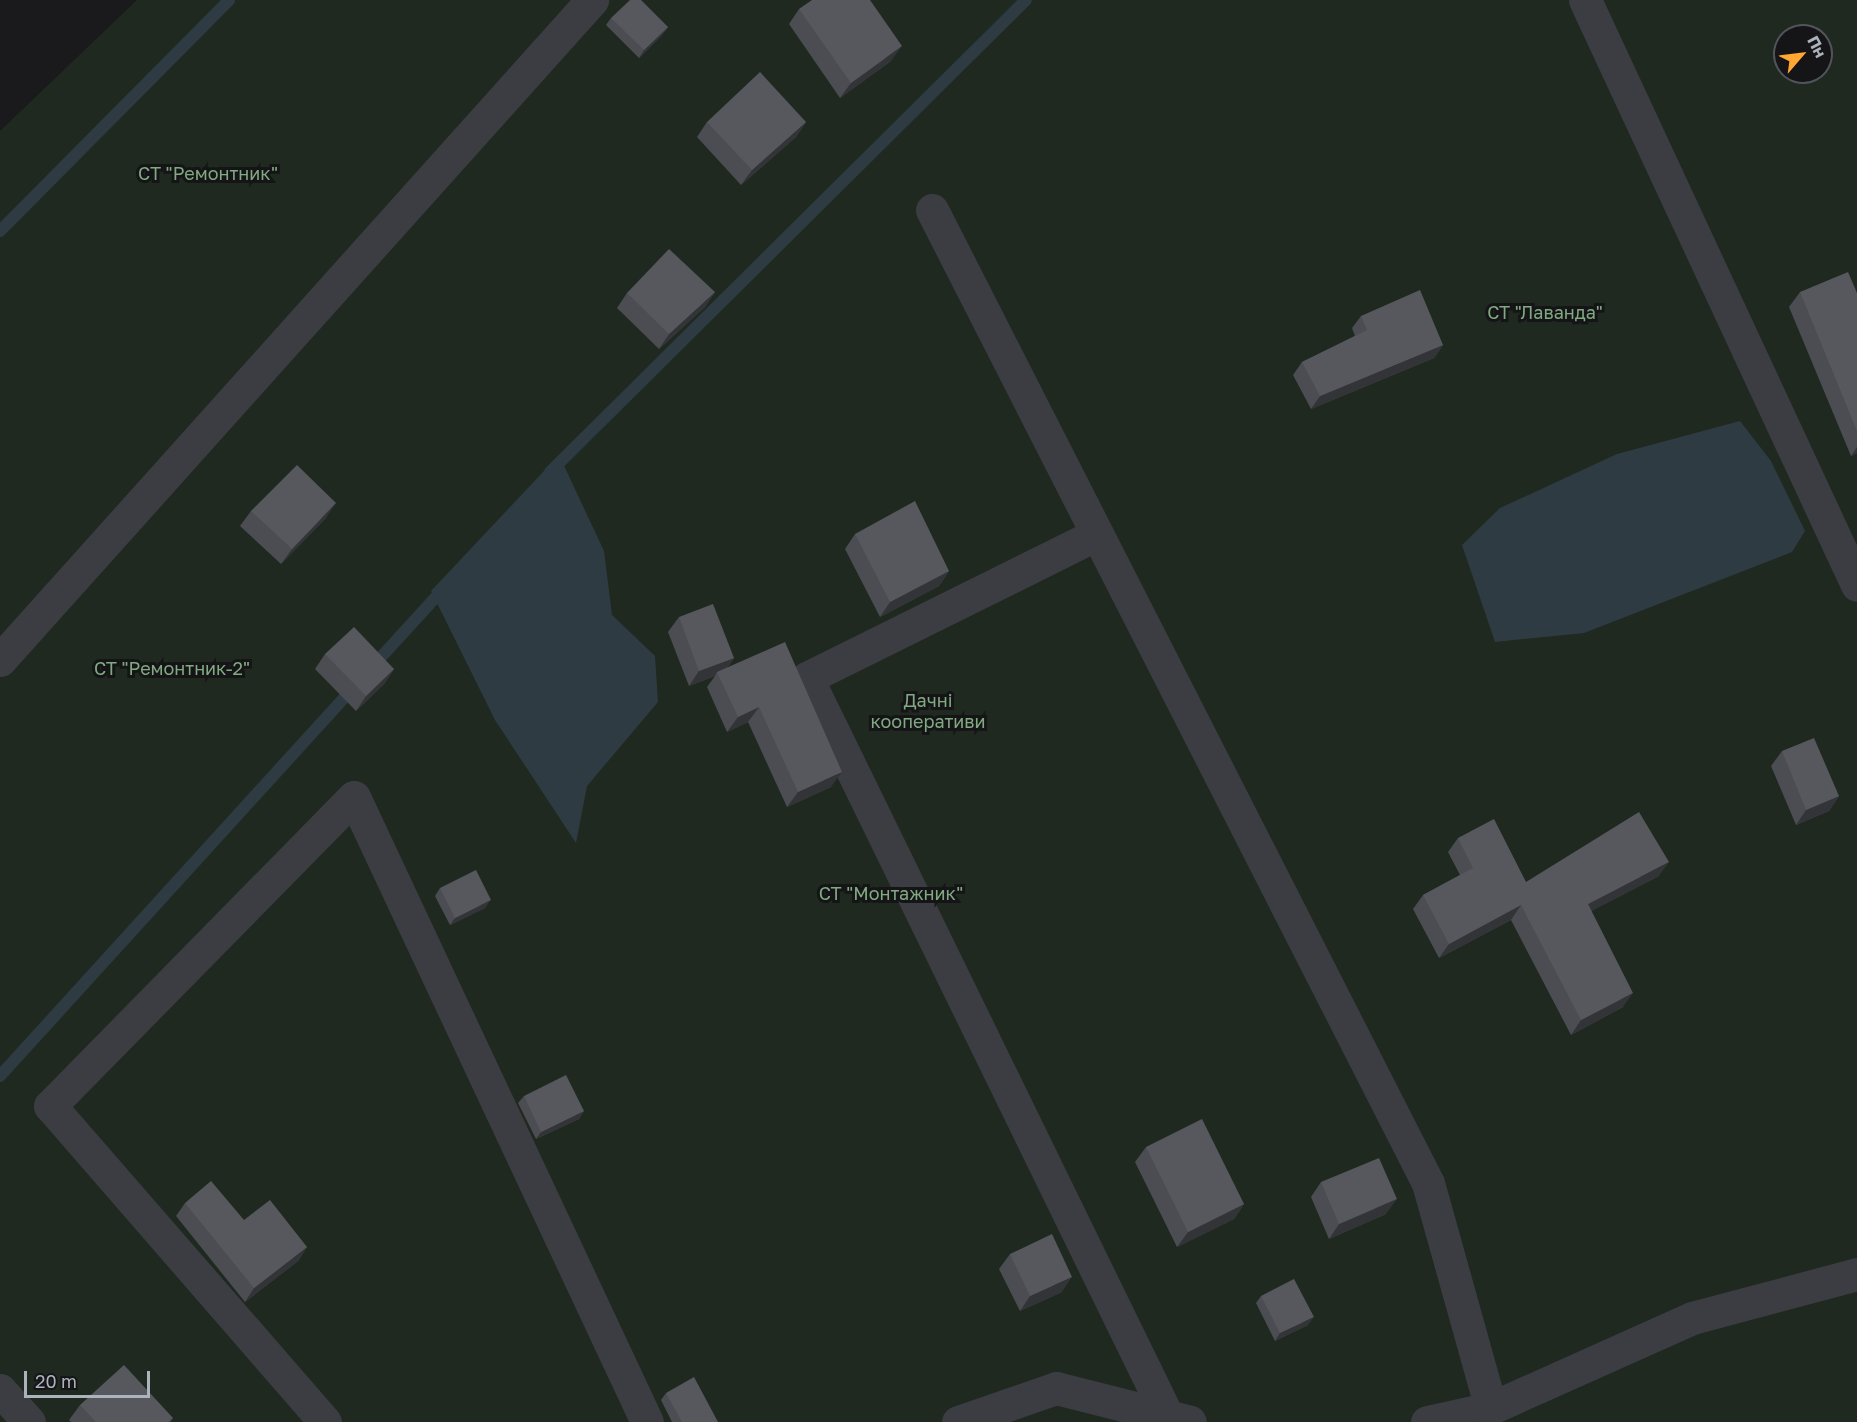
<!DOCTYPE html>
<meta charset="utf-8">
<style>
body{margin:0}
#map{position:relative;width:1857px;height:1422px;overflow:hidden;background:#1a1a1d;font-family:"Golos Text",sans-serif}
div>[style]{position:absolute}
.green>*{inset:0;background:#1f2920}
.water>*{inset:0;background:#2e3b43}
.stream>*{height:12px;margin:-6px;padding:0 6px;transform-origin:6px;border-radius:6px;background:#2e3b43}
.minor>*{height:33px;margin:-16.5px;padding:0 16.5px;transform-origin:16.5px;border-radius:16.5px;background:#3b3d42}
.wall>*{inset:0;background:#4b4d52}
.shaded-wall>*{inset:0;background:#333438}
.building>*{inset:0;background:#56585e}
span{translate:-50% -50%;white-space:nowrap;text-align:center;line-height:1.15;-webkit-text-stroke:6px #151518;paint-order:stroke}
.park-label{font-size:18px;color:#82aa81}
.north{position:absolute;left:1773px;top:24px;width:60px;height:60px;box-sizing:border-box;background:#151518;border:2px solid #51545a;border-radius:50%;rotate:62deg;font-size:16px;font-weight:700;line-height:24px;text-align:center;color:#acb3bd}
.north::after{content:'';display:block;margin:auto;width:21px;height:27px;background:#ffa730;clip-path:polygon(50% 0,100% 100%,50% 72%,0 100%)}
.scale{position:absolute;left:24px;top:1371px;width:126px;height:27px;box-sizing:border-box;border:3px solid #acb3bd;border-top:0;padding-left:8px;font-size:18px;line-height:21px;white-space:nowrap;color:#acb3bd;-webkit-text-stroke:4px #151518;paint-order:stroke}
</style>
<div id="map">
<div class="green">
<i style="clip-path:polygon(evenodd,137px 0,1857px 0,1857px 1422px,0 1422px,0 131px,137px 0,1785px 36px,1821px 36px,1821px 72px,1785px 72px,1785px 36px)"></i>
</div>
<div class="water">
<i style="clip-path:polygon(1740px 421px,1771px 461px,1805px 531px,1792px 552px,1584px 633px,1495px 642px,1462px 545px,1500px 508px,1617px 454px)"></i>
<i style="clip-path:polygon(559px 455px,604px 551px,612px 615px,655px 656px,658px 702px,587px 786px,576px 843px,495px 720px,431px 591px)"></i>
</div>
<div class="stream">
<i style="left:0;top:231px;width:325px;rotate:-45.2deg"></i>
<i style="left:550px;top:472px;width:670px;rotate:-44.76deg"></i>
<i style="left:372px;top:667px;width:108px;rotate:-47.6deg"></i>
<i style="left:0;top:1076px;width:526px;rotate:-47.7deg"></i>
</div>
<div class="minor">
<i style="left:1585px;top:0;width:645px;rotate:65.06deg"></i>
<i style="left:932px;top:210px;width:1092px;rotate:62.99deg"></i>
<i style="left:1428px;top:1183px;width:234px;rotate:74.4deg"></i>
<i style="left:1097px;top:534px;width:324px;rotate:153.6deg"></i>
<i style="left:807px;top:678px;width:820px;rotate:63.97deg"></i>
<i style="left:0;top:660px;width:887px;rotate:-48.11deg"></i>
<i style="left:0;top:1390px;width:43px;rotate:47.8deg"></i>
<i style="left:325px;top:1422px;width:419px;rotate:-131deg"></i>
<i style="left:50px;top:1106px;width:433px;rotate:-45.5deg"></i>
<i style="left:354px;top:797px;width:690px;rotate:64.88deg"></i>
<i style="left:958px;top:1422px;width:104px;rotate:-19.1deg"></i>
<i style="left:1056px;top:1388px;width:138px;rotate:14.2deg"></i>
<i style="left:1427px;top:1422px;width:66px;rotate:-12.3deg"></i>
<i style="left:1491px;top:1408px;width:220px;rotate:-24.1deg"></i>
<i style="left:1692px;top:1318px;width:171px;rotate:-14.9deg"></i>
</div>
<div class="wall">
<i style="clip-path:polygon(799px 9px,891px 61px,840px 98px,789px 24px)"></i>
<i style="clip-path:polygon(611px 18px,668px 27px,662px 35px,639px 58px,606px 25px)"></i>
<i style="clip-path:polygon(707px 122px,806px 122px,796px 137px,741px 185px,697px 137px)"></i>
<i style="clip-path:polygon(715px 292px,705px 307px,659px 349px,617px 308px,627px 293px)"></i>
<i style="clip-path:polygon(1800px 292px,1857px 293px,1857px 453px,1851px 456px,1789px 307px)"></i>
<i style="clip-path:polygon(1361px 316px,1443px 345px,1434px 358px,1311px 409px,1293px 375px,1302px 362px,1355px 336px,1352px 328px)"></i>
<i style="clip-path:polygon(251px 511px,326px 518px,281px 564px,240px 526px)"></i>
<i style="clip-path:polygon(855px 534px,949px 571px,939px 586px,880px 617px,845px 549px)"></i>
<i style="clip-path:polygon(679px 617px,734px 658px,727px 668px,831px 787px,787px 807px,748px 722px,727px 732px,707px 687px,715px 676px,689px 686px,668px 632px)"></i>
<i style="clip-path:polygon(325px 654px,394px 669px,384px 684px,356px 711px,315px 669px)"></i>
<i style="clip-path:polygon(1782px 751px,1839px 796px,1829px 811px,1796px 825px,1771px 766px)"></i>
<i style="clip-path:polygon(1458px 838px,1526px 882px,1659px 876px,1591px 911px,1623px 1007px,1571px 1035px,1511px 920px,1439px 958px,1413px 909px,1423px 895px,1460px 875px,1448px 852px)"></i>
<i style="clip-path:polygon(440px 888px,485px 908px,450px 925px,435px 896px)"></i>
<i style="clip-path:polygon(524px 1096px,584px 1111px,579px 1119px,536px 1139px,518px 1103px)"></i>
<i style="clip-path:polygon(1146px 1147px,1244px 1204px,1234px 1219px,1177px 1247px,1135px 1162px)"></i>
<i style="clip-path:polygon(1321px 1182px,1386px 1214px,1329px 1239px,1311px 1197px)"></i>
<i style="clip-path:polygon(185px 1203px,244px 1220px,307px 1247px,298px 1261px,245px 1302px,176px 1216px)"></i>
<i style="clip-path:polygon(1010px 1254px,1062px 1292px,1020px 1311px,999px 1269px)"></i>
<i style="clip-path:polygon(1261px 1296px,1308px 1325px,1275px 1341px,1256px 1303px)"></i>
<i style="clip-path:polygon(666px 1393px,718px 1422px,672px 1422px,661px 1400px)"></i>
<i style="clip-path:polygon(80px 1405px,173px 1418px,170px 1422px,71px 1422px,69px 1420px)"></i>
</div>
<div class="shaded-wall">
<i style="clip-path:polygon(668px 27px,662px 35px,639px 58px,644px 50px)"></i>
<i style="clip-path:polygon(902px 46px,891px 61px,840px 98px,851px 83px)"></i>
<i style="clip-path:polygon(806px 122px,796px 137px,741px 185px,752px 170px)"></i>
<i style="clip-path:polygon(715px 292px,705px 307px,659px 349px,669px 334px)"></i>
<i style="clip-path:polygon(1443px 345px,1434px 358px,1311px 409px,1320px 396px)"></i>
<i style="clip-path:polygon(1857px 447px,1857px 453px,1851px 456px)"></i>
<i style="clip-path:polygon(336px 503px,326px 518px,281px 564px,292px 549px)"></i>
<i style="clip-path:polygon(949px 571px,939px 586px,880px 617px,890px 602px)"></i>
<i style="clip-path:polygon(734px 658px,723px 673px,717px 672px,715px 676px,689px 686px,699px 671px)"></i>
<i style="clip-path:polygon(394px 669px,384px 684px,356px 711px,366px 696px)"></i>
<i style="clip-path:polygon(759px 707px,748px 722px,727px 732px,738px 717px)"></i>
<i style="clip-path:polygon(842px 772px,831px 787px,787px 807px,798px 792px)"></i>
<i style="clip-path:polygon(1839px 796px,1829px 811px,1796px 825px,1806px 810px)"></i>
<i style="clip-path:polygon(1669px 862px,1659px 876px,1578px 918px,1588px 904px)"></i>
<i style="clip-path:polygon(491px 900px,485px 908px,450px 925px,455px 918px)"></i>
<i style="clip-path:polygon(1521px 905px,1511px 920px,1439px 958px,1449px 944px)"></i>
<i style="clip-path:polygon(1633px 993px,1623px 1007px,1571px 1035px,1581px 1020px)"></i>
<i style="clip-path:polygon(584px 1111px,579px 1119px,536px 1139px,541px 1132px)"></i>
<i style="clip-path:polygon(1397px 1199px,1386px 1214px,1329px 1239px,1339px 1224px)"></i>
<i style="clip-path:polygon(1244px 1204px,1234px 1219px,1177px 1247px,1188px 1232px)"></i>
<i style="clip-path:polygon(307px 1247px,298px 1261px,245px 1302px,254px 1288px)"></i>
<i style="clip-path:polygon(1072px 1277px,1062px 1292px,1020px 1311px,1030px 1296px)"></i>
<i style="clip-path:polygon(1314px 1317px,1308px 1325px,1275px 1341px,1280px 1333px)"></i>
</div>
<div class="building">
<i style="clip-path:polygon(630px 0,641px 0,668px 27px,644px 50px,611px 18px)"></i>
<i style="clip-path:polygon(812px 0,870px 0,902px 46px,851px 83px,799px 9px)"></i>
<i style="clip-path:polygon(760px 72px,806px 122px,752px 170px,707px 122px)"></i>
<i style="clip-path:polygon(669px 249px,715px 292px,669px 334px,627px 293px)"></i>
<i style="clip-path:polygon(1848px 272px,1857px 293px,1857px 431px,1800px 292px)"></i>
<i style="clip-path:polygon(1420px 290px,1443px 345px,1320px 396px,1302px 362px,1367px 330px,1361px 316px)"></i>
<i style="clip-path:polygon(297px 465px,336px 503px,292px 549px,251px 511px)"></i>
<i style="clip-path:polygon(915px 501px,949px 571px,890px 602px,855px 534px)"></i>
<i style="clip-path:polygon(713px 604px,734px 658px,699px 671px,679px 617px)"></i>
<i style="clip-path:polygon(354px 627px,394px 669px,366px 696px,325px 654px)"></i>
<i style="clip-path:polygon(785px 642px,842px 772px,798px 792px,759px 707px,738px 717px,717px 672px)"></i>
<i style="clip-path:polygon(1814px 738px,1839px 796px,1806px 810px,1782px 751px)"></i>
<i style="clip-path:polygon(1639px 812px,1669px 862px,1588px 904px,1633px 993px,1581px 1020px,1521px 905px,1449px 944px,1423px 895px,1473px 868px,1458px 838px,1494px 819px,1526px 882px)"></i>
<i style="clip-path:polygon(476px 870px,491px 900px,455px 918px,440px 888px)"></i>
<i style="clip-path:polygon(566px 1075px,584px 1111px,541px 1132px,524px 1096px)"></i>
<i style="clip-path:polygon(1202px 1119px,1244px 1204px,1188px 1232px,1146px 1147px)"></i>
<i style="clip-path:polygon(1379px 1158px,1397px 1199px,1339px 1224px,1321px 1182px)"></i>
<i style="clip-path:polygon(211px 1181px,244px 1220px,270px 1200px,307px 1247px,254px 1288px,185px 1203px)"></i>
<i style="clip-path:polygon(1052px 1234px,1072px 1277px,1030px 1296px,1010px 1254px)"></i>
<i style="clip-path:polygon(1294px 1279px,1314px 1317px,1280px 1333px,1261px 1296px)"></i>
<i style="clip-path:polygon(124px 1365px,173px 1418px,168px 1422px,96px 1422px,80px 1405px)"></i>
<i style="clip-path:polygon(694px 1377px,718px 1422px,682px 1422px,666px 1393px)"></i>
</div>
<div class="park-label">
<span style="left:208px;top:173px">СТ "Ремонтник"</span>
<span style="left:1545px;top:312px">СТ "Лаванда"</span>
<span style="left:172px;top:668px">СТ "Ремонтник-2"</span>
<span style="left:928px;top:711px">Дачні<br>кооперативи</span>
<span style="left:891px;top:893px">СТ "Монтажник"</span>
</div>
<div class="north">Пн</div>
<div class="scale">20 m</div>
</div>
